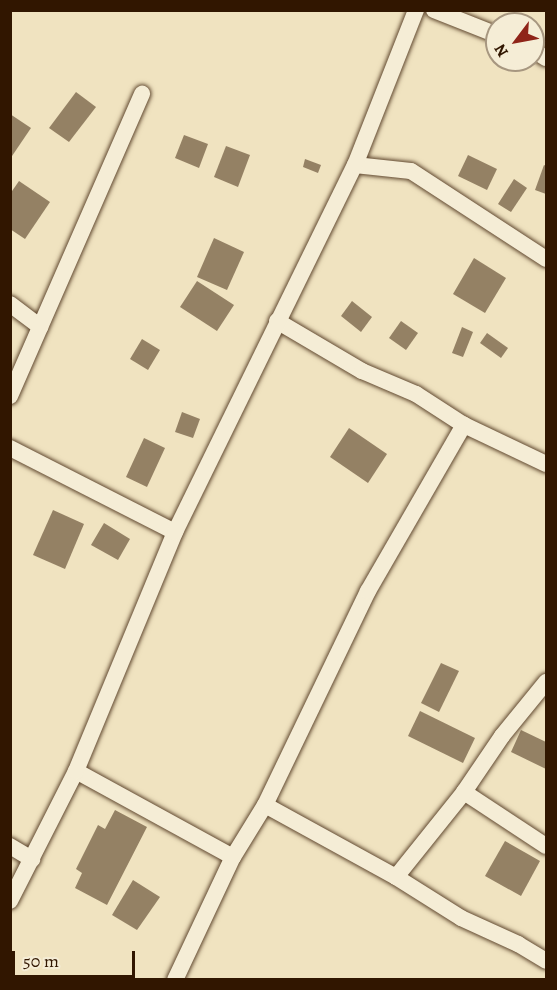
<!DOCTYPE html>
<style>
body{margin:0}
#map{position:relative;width:557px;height:990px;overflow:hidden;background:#f0e3c0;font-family:Alegreya,serif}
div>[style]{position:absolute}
.building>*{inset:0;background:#948164}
.roads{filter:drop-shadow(0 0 2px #614930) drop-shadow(0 0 2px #614930)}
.minor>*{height:16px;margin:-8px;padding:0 8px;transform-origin:8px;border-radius:8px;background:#f5edd6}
span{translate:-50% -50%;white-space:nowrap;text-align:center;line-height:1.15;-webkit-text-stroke:4.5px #f5edd6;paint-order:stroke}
.frame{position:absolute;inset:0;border:12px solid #311600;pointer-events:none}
.north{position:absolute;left:485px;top:12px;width:60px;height:60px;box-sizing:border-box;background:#f5edd6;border:2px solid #a79780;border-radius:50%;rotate:238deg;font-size:16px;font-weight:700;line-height:24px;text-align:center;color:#311600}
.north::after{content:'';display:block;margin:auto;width:21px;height:27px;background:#8f2418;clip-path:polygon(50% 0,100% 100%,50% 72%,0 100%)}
.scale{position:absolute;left:12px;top:951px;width:123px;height:27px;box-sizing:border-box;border:3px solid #311600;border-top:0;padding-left:8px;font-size:18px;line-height:21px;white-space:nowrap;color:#311600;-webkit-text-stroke:4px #f5edd6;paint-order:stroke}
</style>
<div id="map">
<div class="building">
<i style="clip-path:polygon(76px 92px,96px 107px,69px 142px,49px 128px)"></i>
<i style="clip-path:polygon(10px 114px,31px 128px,10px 159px)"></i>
<i style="clip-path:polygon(184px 135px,208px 144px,199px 168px,175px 158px)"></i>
<i style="clip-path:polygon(226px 146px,250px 155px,238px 187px,214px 177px)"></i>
<i style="clip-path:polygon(468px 155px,497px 169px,487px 190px,458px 176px)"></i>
<i style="clip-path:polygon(305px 159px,321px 165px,318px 173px,303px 167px)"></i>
<i style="clip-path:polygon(544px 165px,546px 166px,546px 194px,535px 190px)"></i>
<i style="clip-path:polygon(514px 179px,527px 188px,511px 212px,498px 204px)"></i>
<i style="clip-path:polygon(19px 181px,50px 202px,25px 239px,10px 229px,10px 194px)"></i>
<i style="clip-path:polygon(214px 238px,244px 252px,227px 290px,197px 277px)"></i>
<i style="clip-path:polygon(474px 258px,506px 278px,485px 313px,453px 294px)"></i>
<i style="clip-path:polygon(197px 281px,234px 305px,217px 331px,180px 307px)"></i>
<i style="clip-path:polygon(352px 301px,372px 317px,361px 332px,341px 316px)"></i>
<i style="clip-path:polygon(401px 321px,418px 333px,406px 350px,389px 338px)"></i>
<i style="clip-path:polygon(462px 327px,473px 332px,463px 357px,452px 353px)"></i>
<i style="clip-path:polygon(487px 333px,508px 348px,501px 358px,480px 343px)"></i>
<i style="clip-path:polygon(142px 339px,160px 350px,148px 370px,130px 359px)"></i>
<i style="clip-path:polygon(182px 412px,200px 419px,193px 438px,175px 432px)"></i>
<i style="clip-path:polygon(349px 428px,387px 454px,368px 483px,330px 457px)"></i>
<i style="clip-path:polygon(144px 438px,165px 448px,147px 487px,126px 477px)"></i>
<i style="clip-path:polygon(53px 510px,84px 524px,65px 569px,33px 555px)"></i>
<i style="clip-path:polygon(104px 523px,130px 539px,118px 560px,91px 545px)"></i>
<i style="clip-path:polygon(441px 663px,459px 671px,439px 712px,421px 703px)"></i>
<i style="clip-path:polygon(420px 711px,475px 738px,463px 763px,408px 736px)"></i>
<i style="clip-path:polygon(521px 730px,546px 742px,546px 769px,511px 752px)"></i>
<i style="clip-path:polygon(115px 810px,147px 827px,107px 905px,75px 888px,82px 873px,76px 869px,98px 825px,105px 829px)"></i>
<i style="clip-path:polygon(505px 841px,540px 861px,521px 896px,485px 876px)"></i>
<i style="clip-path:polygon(133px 880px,160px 897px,137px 930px,112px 915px)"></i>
</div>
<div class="roads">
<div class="minor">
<i style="left:434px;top:10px;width:68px;rotate:21.6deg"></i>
<i style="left:533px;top:50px;width:15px;rotate:32deg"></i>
<i style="left:355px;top:165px;width:56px;rotate:6.1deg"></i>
<i style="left:411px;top:171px;width:161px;rotate:33.1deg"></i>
<i style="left:10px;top:304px;width:38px;rotate:37deg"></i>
<i style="left:277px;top:321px;width:99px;rotate:30.5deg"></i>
<i style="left:362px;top:371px;width:59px;rotate:23.1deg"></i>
<i style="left:416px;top:394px;width:57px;rotate:32.9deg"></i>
<i style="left:464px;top:425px;width:91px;rotate:25.4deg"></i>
<i style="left:10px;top:396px;width:330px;rotate:-66.4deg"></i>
<i style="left:10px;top:448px;width:185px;rotate:27deg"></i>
<i style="left:76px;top:771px;width:179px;rotate:28.7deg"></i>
<i style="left:464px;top:792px;width:98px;rotate:33.4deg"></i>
<i style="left:265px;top:805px;width:149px;rotate:28.8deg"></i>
<i style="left:396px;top:877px;width:77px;rotate:32.2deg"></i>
<i style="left:461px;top:918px;width:63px;rotate:24.5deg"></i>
<i style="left:518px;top:944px;width:33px;rotate:31deg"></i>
<i style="left:10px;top:846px;width:26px;rotate:31deg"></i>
<i style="left:396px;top:877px;width:109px;rotate:-51.3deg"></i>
<i style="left:464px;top:792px;width:68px;rotate:-55.8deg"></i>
<i style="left:502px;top:736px;width:70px;rotate:-50.8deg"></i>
<i style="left:10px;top:901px;width:146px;rotate:-63.1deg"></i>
<i style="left:76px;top:771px;width:259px;rotate:-67.5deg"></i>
<i style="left:175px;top:532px;width:409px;rotate:-63.9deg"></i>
<i style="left:355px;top:165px;width:167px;rotate:-68.5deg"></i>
<i style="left:175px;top:980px;width:136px;rotate:-64.8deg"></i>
<i style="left:233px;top:857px;width:61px;rotate:-58.4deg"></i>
<i style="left:265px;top:805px;width:237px;rotate:-64.3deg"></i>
<i style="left:368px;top:591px;width:192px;rotate:-60deg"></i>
</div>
</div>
<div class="frame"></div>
<div class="north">N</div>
<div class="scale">50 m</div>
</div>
